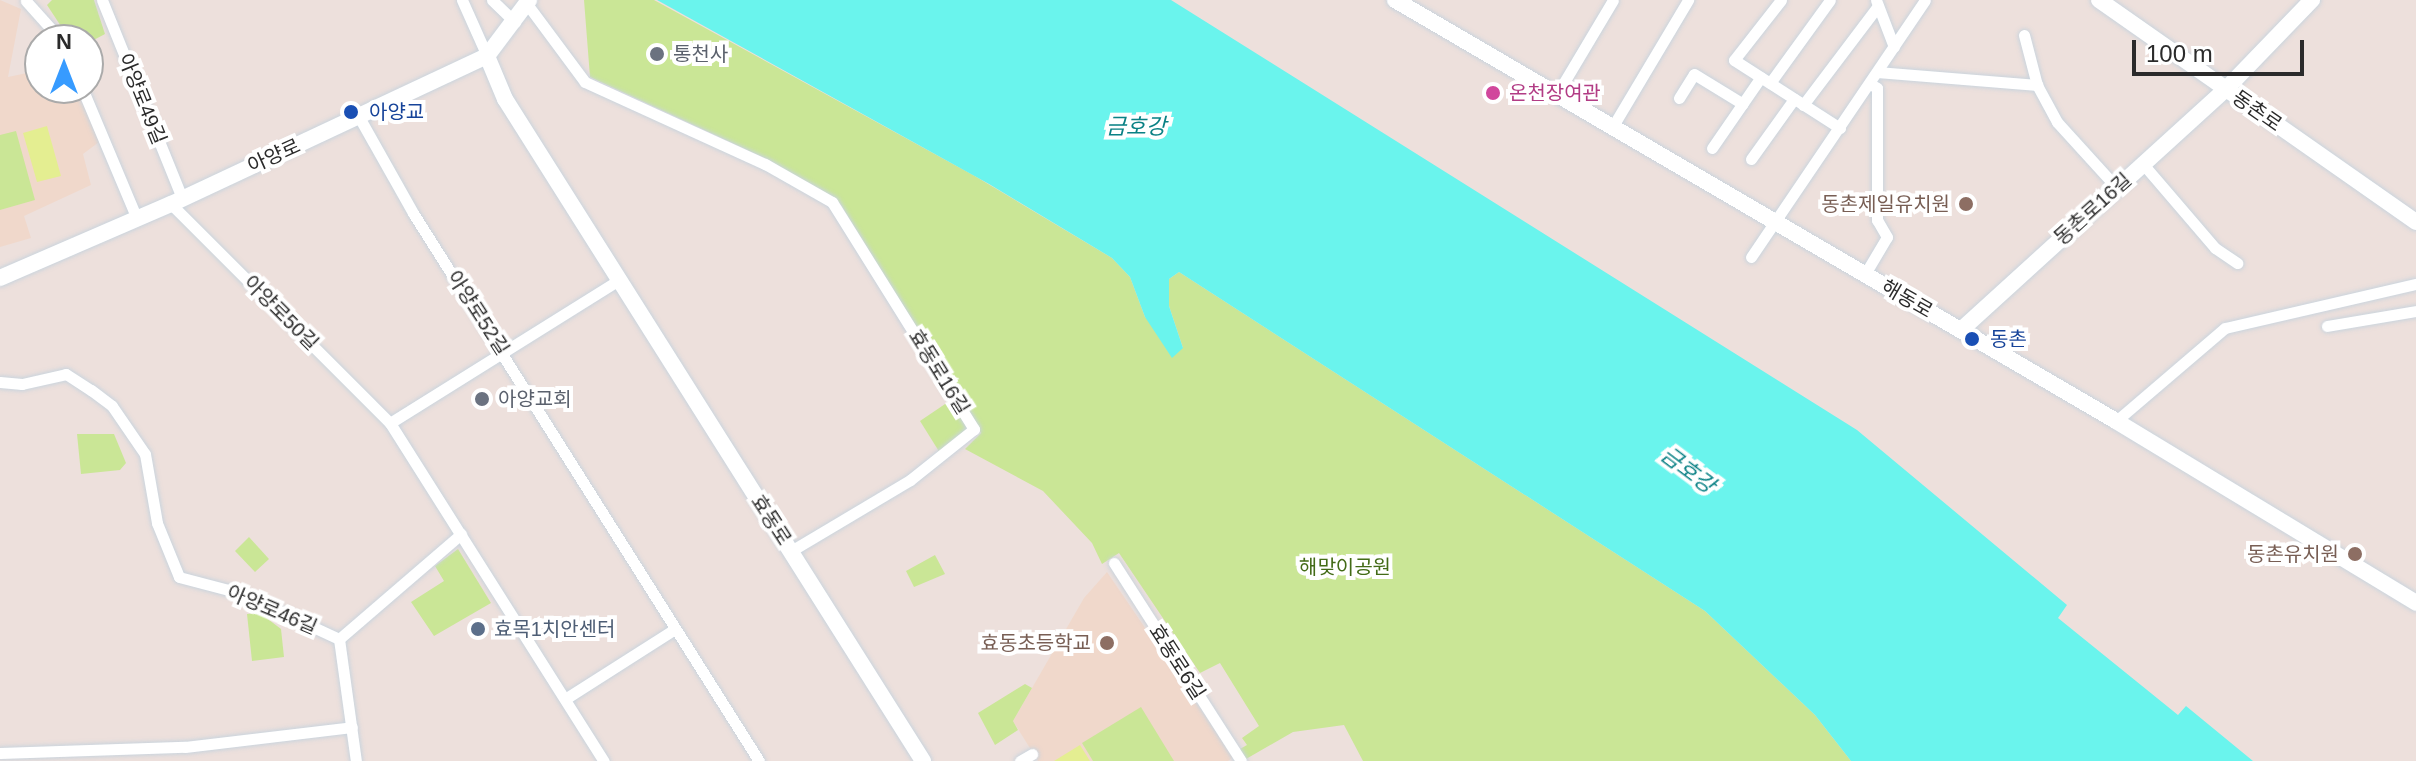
<!DOCTYPE html>
<meta charset="utf-8">
<style>
body{margin:0}
#map{position:relative;width:2416px;height:761px;overflow:hidden;background:#ede0dc;font-family:Arial,"Noto Sans KR",sans-serif}
div>[style]{position:absolute}
.education>*{inset:0;background:#f0d8cb}
.green>*{inset:0;background:#cae696}
.pitch>*{inset:0;background:#e4ee91}
.water>*{inset:0;background:#6af4ed}
.roads{filter:drop-shadow(0 0 2px #cad4dd) drop-shadow(0 0 2px #cad4dd)}
.street>*{height:11px;margin:-5.5px;padding:0 5.5px;transform-origin:5.5px;border-radius:5.5px;background:#fff}
.secondary>*{height:16px;margin:-8px;padding:0 8px;transform-origin:8px;border-radius:8px;background:#fff}
.dots>*{width:22px;height:22px;translate:-50% -50%;box-sizing:border-box;border:4px solid #fff;border-radius:50%}
span{translate:-50% -50%;white-space:nowrap;text-align:center;line-height:1.15;-webkit-text-stroke:8px #fff;paint-order:stroke}
.worship-label{font-size:20px;color:#5b616d}
.left{translate:0 -50%;text-align:left}
.hotel-label{font-size:20px;color:#b23c85}
.street-label{font-size:20px;color:#2b2b2b}
.transit-label{font-size:20px;color:#164399}
.education-label{font-size:20px;color:#785e54}
.right{translate:-100% -50%;text-align:right}
.park-label{font-size:20px;color:#436b17}
.service-label{font-size:20px;color:#4e5e75}
.water-label{font-size:22px;color:#0a8185;font-style:italic}
.north{position:absolute;left:24px;top:24px;width:80px;height:80px;box-sizing:border-box;background:#fff;border:2px solid #aaa;border-radius:50%;rotate:0deg;font-size:22px;font-weight:700;line-height:32px;text-align:center;color:#2b2b2b}
.north::after{content:'';display:block;margin:auto;width:28px;height:36px;background:#379bff;clip-path:polygon(50% 0,100% 100%,50% 72%,0 100%)}
.scale{position:absolute;left:2132px;top:40px;width:172px;height:36px;box-sizing:border-box;border:4px solid #2b2b2b;border-top:0;padding-left:10px;font-size:24px;line-height:28px;white-space:nowrap;color:#2b2b2b;-webkit-text-stroke:6px #fff;paint-order:stroke}
</style>
<div id="map">
<div class="education">
<i style="clip-path:polygon(0 0,21px 9px,8px 77px,27px 73px,40px 59px,40px 88px,76px 88px,99px 142px,83px 154px,91px 185px,24px 216px,31px 238px,0 247px)"></i>
<i style="clip-path:polygon(1107px 572px,1233px 757px,1228px 761px,1038px 761px,1013px 721px,1084px 598px)"></i>
</div>
<div class="green">
<i style="clip-path:polygon(52px 0,94px 0,105px 34px,88px 43px,70px 40px,47px 5px)"></i>
<i style="clip-path:polygon(584px 0,654px 0,973px 175px,1112px 258px,1130px 277px,1145px 317px,1183px 348px,1169px 306px,1169px 279px,1179px 272px,1705px 611px,1815px 715px,1851px 761px,1363px 761px,1344px 725px,1293px 732px,1246px 759px,1240px 749px,1247px 745px,1242px 738px,1259px 726px,1220px 663px,1200px 673px,1119px 553px,1102px 564px,1092px 543px,1043px 491px,965px 449px,981px 433px,841px 205px,771px 161px,590px 77px)"></i>
<i style="clip-path:polygon(16px 131px,35px 200px,0 210px,0 135px)"></i>
<i style="clip-path:polygon(951px 400px,967px 426px,965px 434px,940px 453px,920px 421px)"></i>
<i style="clip-path:polygon(77px 434px,114px 434px,126px 463px,120px 470px,81px 474px)"></i>
<i style="clip-path:polygon(249px 537px,269px 559px,255px 572px,235px 551px)"></i>
<i style="clip-path:polygon(458px 549px,491px 603px,434px 636px,411px 602px,444px 581px,435px 566px)"></i>
<i style="clip-path:polygon(935px 555px,945px 574px,914px 587px,906px 571px)"></i>
<i style="clip-path:polygon(260px 613px,281px 629px,284px 657px,252px 661px,247px 614px)"></i>
<i style="clip-path:polygon(1025px 684px,1032px 688px,1013px 721px,1018px 730px,995px 745px,978px 713px)"></i>
<i style="clip-path:polygon(1141px 707px,1174px 761px,1093px 761px,1082px 743px)"></i>
</div>
<div class="pitch">
<i style="clip-path:polygon(47px 126px,61px 176px,37px 182px,23px 133px)"></i>
<i style="clip-path:polygon(1080px 745px,1090px 761px,1054px 761px)"></i>
</div>
<div class="water">
<i style="clip-path:polygon(657px 0,1171px 0,1857px 430px,2067px 605px,2058px 618px,2178px 715px,2186px 706px,2253px 761px,1851px 761px,1815px 715px,1705px 611px,1179px 272px,1169px 279px,1169px 306px,1183px 348px,1172px 358px,1145px 317px,1130px 277px,1112px 258px,989px 184px)"></i>
</div>
<div class="roads">
<div class="street">
<i style="left:102px;top:0;width:214px;rotate:68deg"></i>
<i style="left:462px;top:0;width:61px;rotate:65.9deg"></i>
<i style="left:492px;top:0;width:32px;rotate:44deg"></i>
<i style="left:1781px;top:0;width:76px;rotate:128.1deg"></i>
<i style="left:1734px;top:60px;width:126px;rotate:32.7deg"></i>
<i style="left:1876px;top:0;width:50px;rotate:69deg"></i>
<i style="left:26px;top:1px;width:52px;rotate:48.1deg"></i>
<i style="left:527px;top:4px;width:97px;rotate:53.4deg"></i>
<i style="left:585px;top:82px;width:198px;rotate:24.5deg"></i>
<i style="left:765px;top:164px;width:77px;rotate:29.6deg"></i>
<i style="left:832px;top:202px;width:268px;rotate:58deg"></i>
<i style="left:974px;top:429px;width:82px;rotate:141.4deg"></i>
<i style="left:910px;top:480px;width:139px;rotate:149.2deg"></i>
<i style="left:2024px;top:35px;width:52px;rotate:75.4deg"></i>
<i style="left:1877px;top:72px;width:161px;rotate:4.6deg"></i>
<i style="left:2037px;top:85px;width:42px;rotate:61.6deg"></i>
<i style="left:2057px;top:122px;width:89px;rotate:47.7deg"></i>
<i style="left:1770px;top:83px;width:102px;rotate:-54.1deg"></i>
<i style="left:82px;top:88px;width:142px;rotate:67.2deg"></i>
<i style="left:1557px;top:94px;width:109px;rotate:-59.2deg"></i>
<i style="left:1679px;top:98px;width:28px;rotate:-58deg"></i>
<i style="left:1694px;top:74px;width:57px;rotate:31.5deg"></i>
<i style="left:1803px;top:105px;width:124px;rotate:-52.9deg"></i>
<i style="left:359px;top:117px;width:110px;rotate:60.6deg"></i>
<i style="left:413px;top:213px;width:648px;rotate:57.73deg"></i>
<i style="left:1613px;top:126px;width:147px;rotate:-59.2deg"></i>
<i style="left:1712px;top:148px;width:86px;rotate:-55.4deg"></i>
<i style="left:1751px;top:159px;width:74px;rotate:-54.4deg"></i>
<i style="left:2143px;top:164px;width:111px;rotate:49.4deg"></i>
<i style="left:2215px;top:248px;width:27px;rotate:34deg"></i>
<i style="left:171px;top:204px;width:310px;rotate:45deg"></i>
<i style="left:390px;top:423px;width:400px;rotate:57.7deg"></i>
<i style="left:1751px;top:257px;width:310px;rotate:-55.9deg"></i>
<i style="left:1865px;top:274px;width:43px;rotate:-59.3deg"></i>
<i style="left:1887px;top:237px;width:20px;rotate:-120deg"></i>
<i style="left:1877px;top:220px;width:132px;rotate:-90deg"></i>
<i style="left:1877px;top:88px;width:9px;rotate:-148deg"></i>
<i style="left:2327px;top:326px;width:90px;rotate:-9.6deg"></i>
<i style="left:0;top:382px;width:22px;rotate:5deg"></i>
<i style="left:22px;top:384px;width:45px;rotate:-12.8deg"></i>
<i style="left:66px;top:374px;width:30px;rotate:33deg"></i>
<i style="left:91px;top:390px;width:26px;rotate:37deg"></i>
<i style="left:112px;top:406px;width:58px;rotate:55.5deg"></i>
<i style="left:145px;top:454px;width:70px;rotate:80.1deg"></i>
<i style="left:157px;top:523px;width:58px;rotate:67.8deg"></i>
<i style="left:179px;top:577px;width:63px;rotate:14.7deg"></i>
<i style="left:240px;top:593px;width:109px;rotate:24.9deg"></i>
<i style="left:339px;top:639px;width:123px;rotate:82.1deg"></i>
<i style="left:2116px;top:421px;width:143px;rotate:-40.5deg"></i>
<i style="left:2225px;top:328px;width:196px;rotate:-13deg"></i>
<i style="left:390px;top:423px;width:270px;rotate:-32deg"></i>
<i style="left:1114px;top:563px;width:235px;rotate:57.3deg"></i>
<i style="left:339px;top:639px;width:161px;rotate:-40.7deg"></i>
<i style="left:565px;top:699px;width:130px;rotate:-32.5deg"></i>
<i style="left:0;top:753px;width:185px;rotate:-1.9deg"></i>
<i style="left:185px;top:747px;width:168px;rotate:-6.8deg"></i>
<i style="left:1020px;top:761px;width:14px;rotate:-30deg"></i>
</div>
<div class="secondary">
<i style="left:1395px;top:0;width:835px;rotate:30.28deg"></i>
<i style="left:2116px;top:421px;width:351px;rotate:31.2deg"></i>
<i style="left:2099px;top:0;width:387px;rotate:35deg"></i>
<i style="left:487px;top:56px;width:47px;rotate:67.3deg"></i>
<i style="left:505px;top:99px;width:783px;rotate:57.73deg"></i>
<i style="left:0;top:278px;width:186px;rotate:-23.4deg"></i>
<i style="left:171px;top:204px;width:349px;rotate:-25.1deg"></i>
<i style="left:487px;top:56px;width:70px;rotate:-53.1deg"></i>
<i style="left:1961px;top:330px;width:358px;rotate:-42.3deg"></i>
<i style="left:2226px;top:89px;width:124px;rotate:-46deg"></i>
</div>
</div>
<div class="dots">
<i style="left:657px;top:54px;background:#6b7280"></i>
<i style="left:1493px;top:93px;background:#d1479c"></i>
<i style="left:351px;top:112px;background:#1a4fb4"></i>
<i style="left:1966px;top:204px;background:#8d6e63"></i>
<i style="left:1972px;top:339px;background:#1a4fb4"></i>
<i style="left:482px;top:399px;background:#6b7280"></i>
<i style="left:2355px;top:554px;background:#8d6e63"></i>
<i style="left:478px;top:629px;background:#5c6f8a"></i>
<i style="left:1107px;top:643px;background:#8d6e63"></i>
</div>
<div class="worship-label">
<span class="left" style="left:673px;top:54px">통천사</span>
<span class="left" style="left:498px;top:399px">아양교회</span>
</div>
<div class="hotel-label">
<span class="left" style="left:1509px;top:93px">온천장여관</span>
</div>
<div class="street-label">
<span style="left:142px;top:99px;rotate:68deg">아양로49길</span>
<span style="left:2257px;top:111px;rotate:35deg">동촌로</span>
<span style="left:274px;top:156px;rotate:-24deg">아양로</span>
<span style="left:2093px;top:209px;rotate:-42deg">동촌로16길</span>
<span style="left:1907px;top:299px;rotate:30deg">해동로</span>
<span style="left:281px;top:313px;rotate:45deg">아양로50길</span>
<span style="left:478px;top:313px;rotate:57deg">아양로52길</span>
<span style="left:939px;top:372px;rotate:58deg">효동로16길</span>
<span style="left:771px;top:520px;rotate:57deg">효동로</span>
<span style="left:272px;top:610px;rotate:23deg">아양로46길</span>
<span style="left:1177px;top:662px;rotate:57deg">효동로6길</span>
</div>
<div class="transit-label">
<span class="left" style="left:369px;top:112px">아양교</span>
<span class="left" style="left:1990px;top:339px">동촌</span>
</div>
<div class="education-label">
<span class="right" style="left:1950px;top:204px">동촌제일유치원</span>
<span class="right" style="left:2339px;top:554px">동촌유치원</span>
<span class="right" style="left:1091px;top:643px">효동초등학교</span>
</div>
<div class="park-label">
<span style="left:1345px;top:567px">해맞이공원</span>
</div>
<div class="service-label">
<span class="left" style="left:494px;top:629px">효목1치안센터</span>
</div>
<div class="water-label">
<span style="left:1136px;top:127px">금호강</span>
<span style="left:1688px;top:470px;rotate:37deg">금호강</span>
</div>
<div class="north">N</div>
<div class="scale">100 m</div>
</div>
